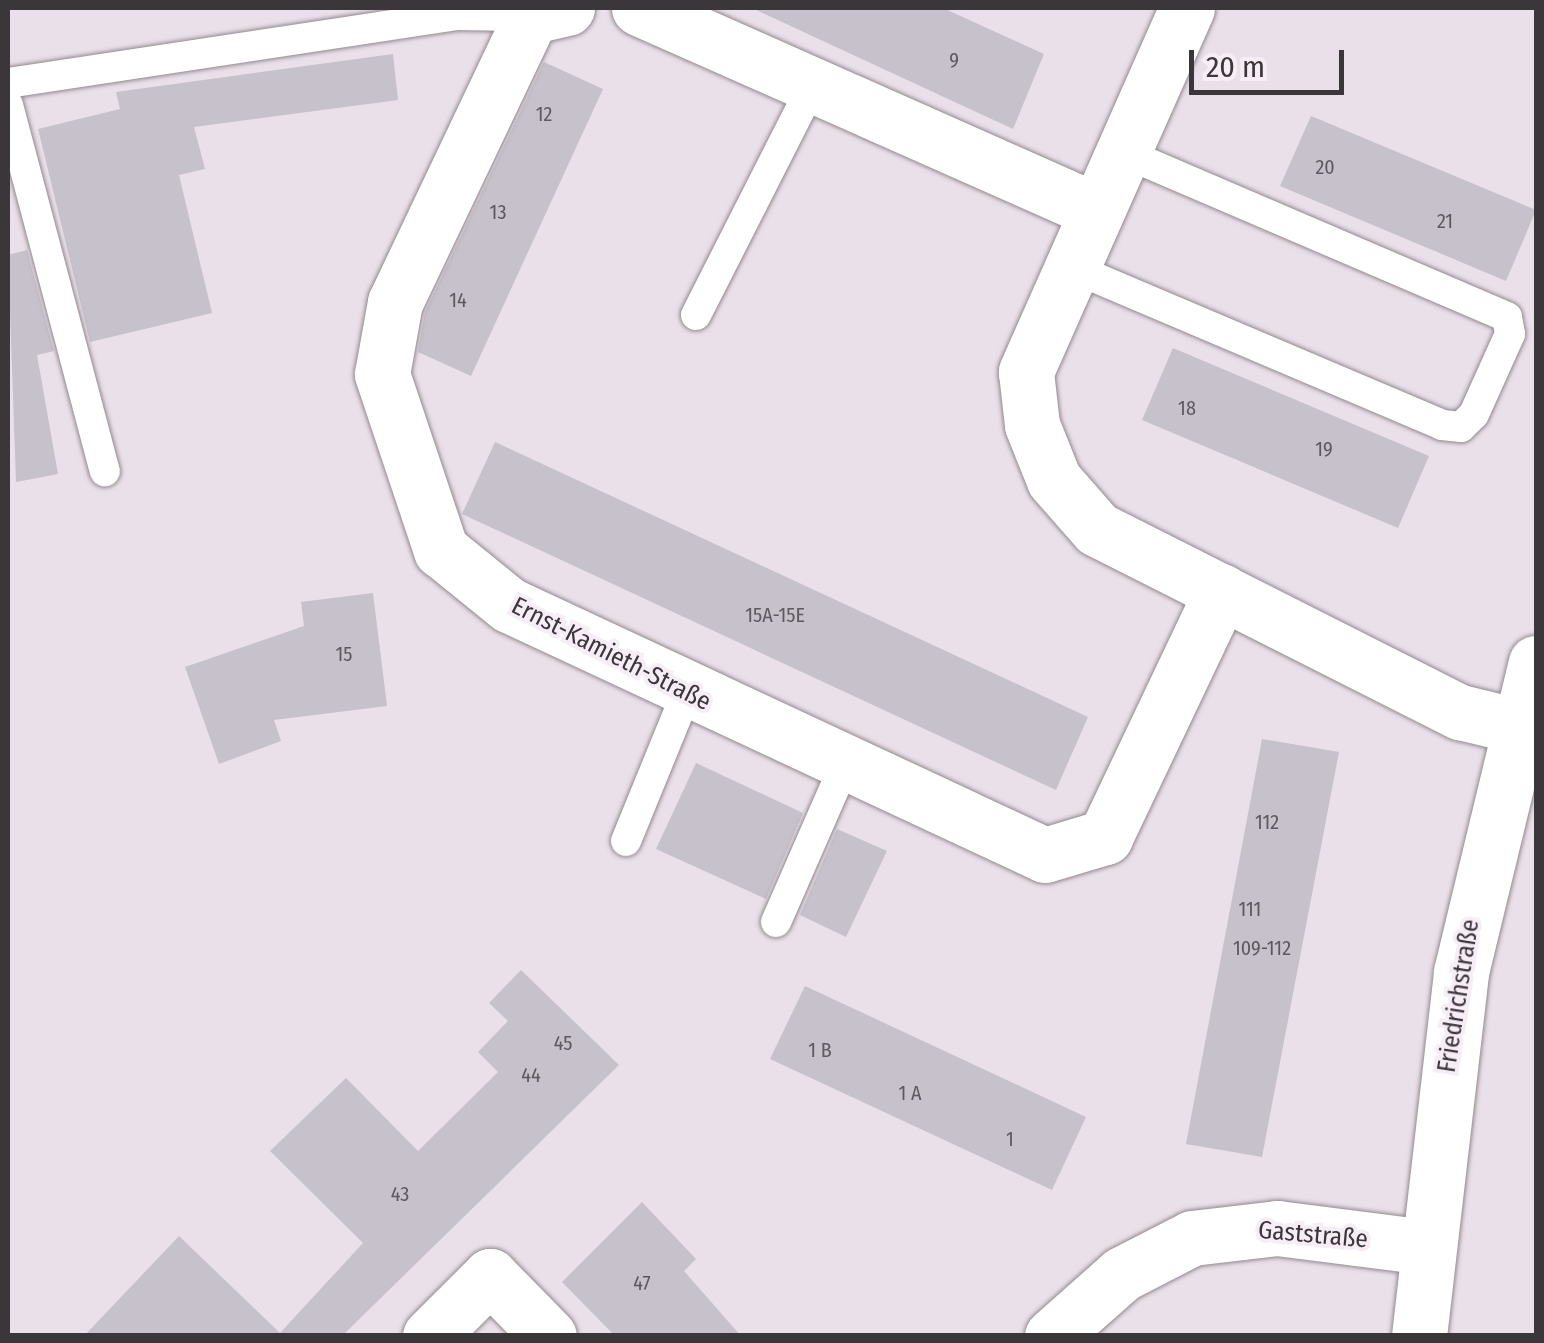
<!DOCTYPE html>
<meta charset="utf-8">
<style>
body{margin:0}
#map{position:relative;width:1544px;height:1343px;overflow:hidden;background:#eae0e9;font-family:"Fira Sans Condensed",sans-serif}
div>[style]{position:absolute}
.building>*{inset:0;background:#c6c1cb}
.roads{filter:drop-shadow(0 0 2px #928990) drop-shadow(0 0 2px #928990)}
.lane>*{height:30px;margin:-15px;padding:0 15px;transform-origin:15px;border-radius:15px;background:#fff}
.street>*{height:55px;margin:-27.5px;padding:0 27.5px;transform-origin:27.5px;border-radius:27.5px;background:#fff}
.secondary>*{height:55px;margin:-27.5px;padding:0 27.5px;transform-origin:27.5px;border-radius:27.5px;background:#fff}
span{translate:-50% -50%;white-space:nowrap;text-align:center;line-height:1.15;-webkit-text-stroke:8px #f7edf6;paint-order:stroke}
.number-label{font-size:20px;color:#5d595e}
.number-label span{-webkit-text-stroke-width:0}
.street-label{font-size:25px;color:#3a3639}
.frame{position:absolute;inset:0;border:10px solid #3a3639;pointer-events:none}
.scale{position:absolute;left:1189px;top:50px;width:155px;height:45px;box-sizing:border-box;border:5px solid #3a3639;border-top:0;padding-left:12px;font-size:30px;line-height:35px;white-space:nowrap;color:#3a3639;-webkit-text-stroke:8px #f7edf6;paint-order:stroke}
</style>
<div id="map">
<div class="building">
<i style="clip-path:polygon(752px 8px,943px 8px,1044px 54px,1013px 129px)"></i>
<i style="clip-path:polygon(393px 54px,398px 100px,194px 127px,205px 169px,179px 175px,212px 313px,90px 342px,38px 129px,120px 109px,116px 92px)"></i>
<i style="clip-path:polygon(544px 62px,603px 89px,471px 376px,418px 352px,425px 312px)"></i>
<i style="clip-path:polygon(1311px 116px,1536px 210px,1506px 281px,1280px 186px)"></i>
<i style="clip-path:polygon(27px 250px,54px 351px,37px 355px,58px 474px,16px 482px,8px 255px)"></i>
<i style="clip-path:polygon(1173px 348px,1429px 456px,1398px 528px,1142px 420px)"></i>
<i style="clip-path:polygon(495px 442px,1088px 717px,1056px 790px,462px 514px)"></i>
<i style="clip-path:polygon(373px 593px,387px 706px,274px 720px,281px 741px,219px 764px,185px 667px,304px 626px,301px 602px)"></i>
<i style="clip-path:polygon(1262px 739px,1339px 752px,1262px 1157px,1186px 1144px)"></i>
<i style="clip-path:polygon(696px 763px,803px 813px,766px 899px,656px 849px)"></i>
<i style="clip-path:polygon(837px 829px,887px 851px,846px 937px,800px 915px)"></i>
<i style="clip-path:polygon(521px 970px,619px 1065px,342px 1336px,84px 1336px,179px 1236px,280px 1333px,363px 1243px,270px 1151px,346px 1078px,418px 1151px,498px 1072px,478px 1052px,508px 1021px,489px 1003px)"></i>
<i style="clip-path:polygon(805px 986px,1086px 1117px,1052px 1190px,770px 1059px)"></i>
<i style="clip-path:polygon(642px 1202px,696px 1259px,684px 1271px,741px 1336px,615px 1336px,562px 1282px)"></i>
</div>
<div class="roads">
<div class="lane">
<i style="left:8px;top:83px;width:453px;rotate:-8.6deg"></i>
<i style="left:456px;top:15px;width:75px;rotate:0.8deg"></i>
<i style="left:8px;top:105px;width:379px;rotate:75.2deg"></i>
<i style="left:1068px;top:266px;width:406px;rotate:23deg"></i>
<i style="left:1442px;top:425px;width:19px;rotate:6deg"></i>
<i style="left:1461px;top:427px;width:18px;rotate:-45deg"></i>
<i style="left:1474px;top:414px;width:88px;rotate:-65.8deg"></i>
<i style="left:1510px;top:334px;width:17px;rotate:-100deg"></i>
<i style="left:1507px;top:317px;width:421px;rotate:-156.8deg"></i>
<i style="left:696px;top:315px;width:261px;rotate:-63.1deg"></i>
<i style="left:626px;top:841px;width:159px;rotate:-67.8deg"></i>
<i style="left:776px;top:922px;width:170px;rotate:-66.4deg"></i>
</div>
<div class="street">
<i style="left:567px;top:8px;width:37px;rotate:167deg"></i>
<i style="left:531px;top:16px;width:317px;rotate:115.4deg"></i>
<i style="left:395px;top:302px;width:73px;rotate:100.2deg"></i>
<i style="left:382px;top:374px;width:186px;rotate:71.5deg"></i>
<i style="left:441px;top:550px;width:87px;rotate:39deg"></i>
<i style="left:509px;top:605px;width:591px;rotate:25.01deg"></i>
<i style="left:1045px;top:855px;width:63px;rotate:-16.7deg"></i>
<i style="left:1105px;top:837px;width:272px;rotate:-64.6deg"></i>
<i style="left:639px;top:8px;width:497px;rotate:23.9deg"></i>
<i style="left:1187px;top:8px;width:398px;rotate:113.9deg"></i>
<i style="left:1026px;top:372px;width:53px;rotate:83.5deg"></i>
<i style="left:1032px;top:425px;width:59px;rotate:68.2deg"></i>
<i style="left:1054px;top:480px;width:65px;rotate:48.7deg"></i>
<i style="left:1097px;top:529px;width:407px;rotate:26.8deg"></i>
<i style="left:1460px;top:712px;width:60px;rotate:13.6deg"></i>
<i style="left:430px;top:1336px;width:85px;rotate:-45deg"></i>
<i style="left:490px;top:1276px;width:84px;rotate:45.5deg"></i>
<i style="left:1052px;top:1336px;width:94px;rotate:-41.5deg"></i>
<i style="left:1122px;top:1274px;width:79px;rotate:-27.2deg"></i>
<i style="left:1192px;top:1238px;width:86px;rotate:-6.7deg"></i>
<i style="left:1277px;top:1228px;width:151px;rotate:7.2deg"></i>
</div>
<div class="secondary">
<i style="left:1419px;top:1336px;width:366px;rotate:-83.4deg"></i>
<i style="left:1461px;top:972px;width:318px;rotate:-76.4deg"></i>
</div>
</div>
<div class="number-label">
<span style="left:954px;top:60px">9</span>
<span style="left:544px;top:114px">12</span>
<span style="left:1325px;top:167px">20</span>
<span style="left:498px;top:212px">13</span>
<span style="left:1445px;top:221px">21</span>
<span style="left:458px;top:300px">14</span>
<span style="left:1187px;top:408px">18</span>
<span style="left:1324px;top:449px">19</span>
<span style="left:775px;top:615px">15A-15E</span>
<span style="left:344px;top:654px">15</span>
<span style="left:1267px;top:822px">112</span>
<span style="left:1250px;top:909px">111</span>
<span style="left:1262px;top:948px">109-112</span>
<span style="left:563px;top:1043px">45</span>
<span style="left:820px;top:1050px">1 B</span>
<span style="left:531px;top:1075px">44</span>
<span style="left:910px;top:1093px">1 A</span>
<span style="left:1010px;top:1139px">1</span>
<span style="left:400px;top:1194px">43</span>
<span style="left:642px;top:1283px">47</span>
</div>
<div class="street-label">
<span style="left:611px;top:654px;rotate:27deg">Ernst-Kamieth-Straße</span>
<span style="left:1459px;top:996px;rotate:-81deg">Friedrichstraße</span>
<span style="left:1313px;top:1235px;rotate:5deg">Gaststraße</span>
</div>
<div class="frame"></div>
<div class="scale">20 m</div>
</div>
